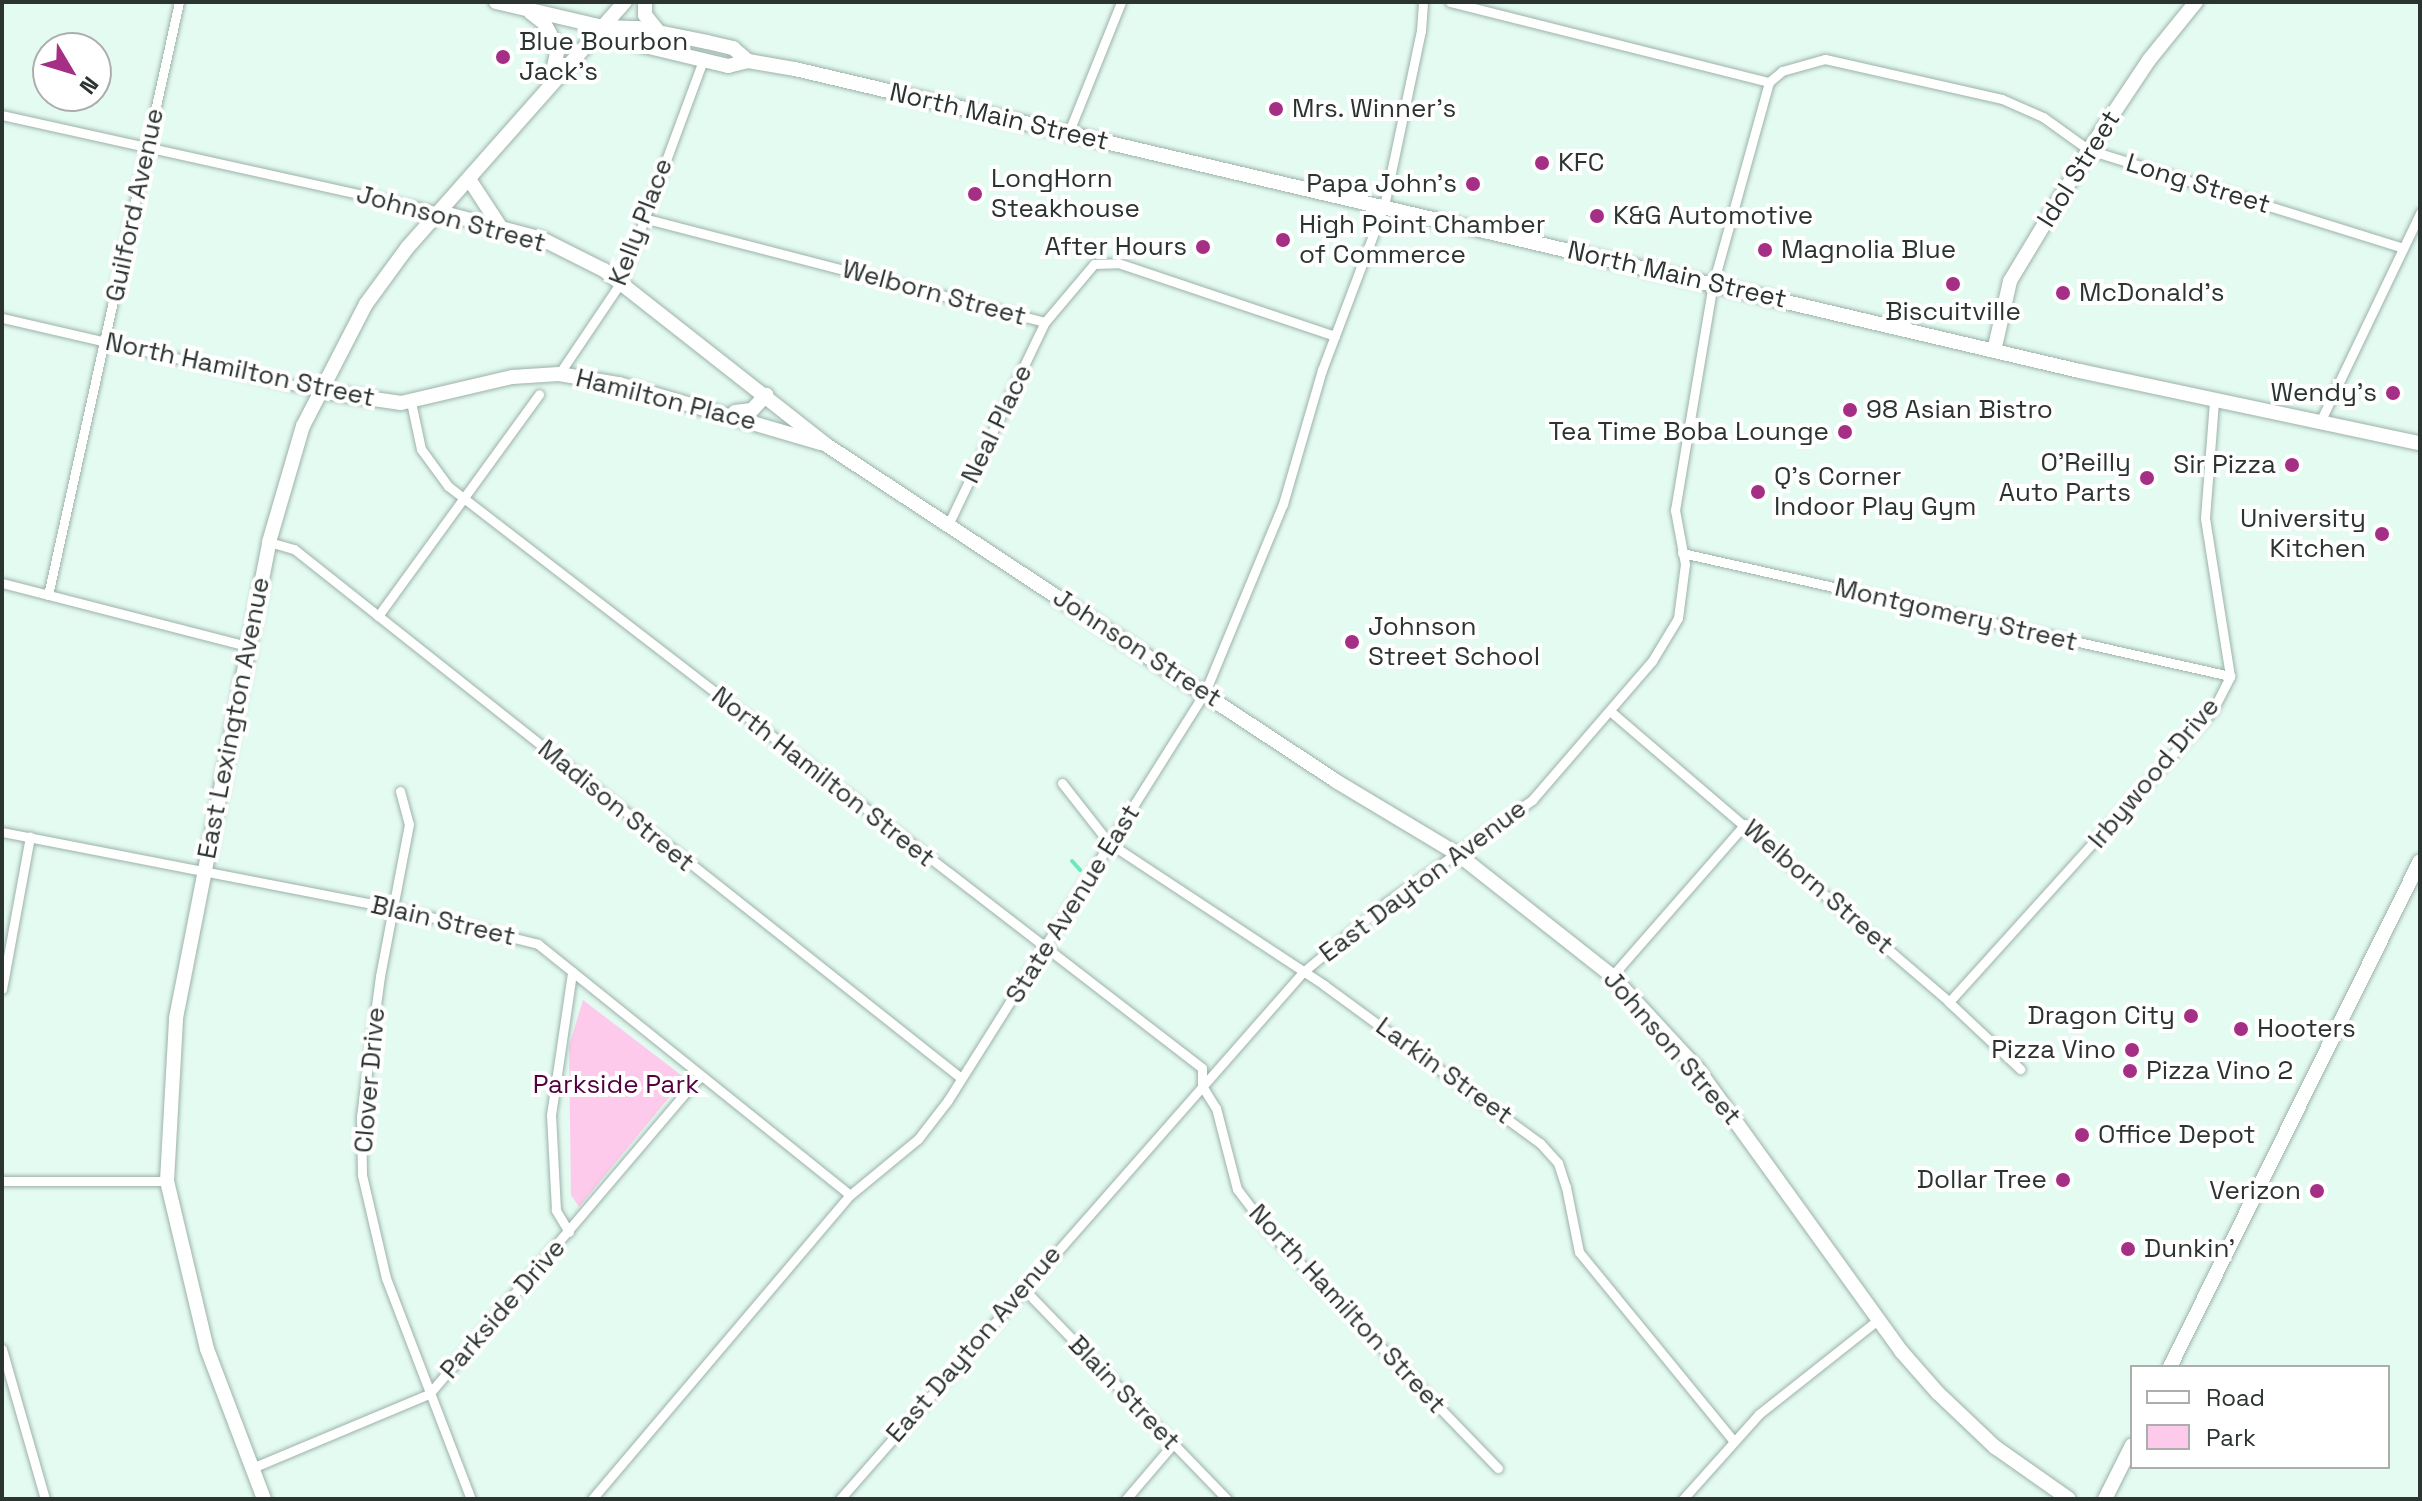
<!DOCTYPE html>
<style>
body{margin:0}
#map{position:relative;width:2422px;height:1501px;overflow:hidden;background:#e4fbf1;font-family:"Space Grotesk",sans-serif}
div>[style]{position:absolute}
.green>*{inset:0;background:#fecaeb}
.stream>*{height:4px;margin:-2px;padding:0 2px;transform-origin:2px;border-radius:2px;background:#6ee9bd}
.roads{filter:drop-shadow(0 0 2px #9cb2a9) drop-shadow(0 0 2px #9cb2a9)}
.street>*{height:9px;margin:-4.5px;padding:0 4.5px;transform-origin:4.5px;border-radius:4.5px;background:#fff}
.secondary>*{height:14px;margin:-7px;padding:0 7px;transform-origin:7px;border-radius:7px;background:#fff}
.primary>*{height:14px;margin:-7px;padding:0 7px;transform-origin:7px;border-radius:7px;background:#fff}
.dots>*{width:22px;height:22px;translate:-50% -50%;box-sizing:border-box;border:4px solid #fff;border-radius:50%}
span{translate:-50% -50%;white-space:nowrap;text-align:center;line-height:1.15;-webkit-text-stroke:8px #fff;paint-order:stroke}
.poi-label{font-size:26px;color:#2c3431}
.left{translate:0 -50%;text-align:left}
.right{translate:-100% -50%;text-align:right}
.street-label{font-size:26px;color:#2c3431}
.park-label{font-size:26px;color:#520240}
.frame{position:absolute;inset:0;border:4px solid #2c3431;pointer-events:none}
.legend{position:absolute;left:2130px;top:1365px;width:260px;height:104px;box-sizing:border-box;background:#fff;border:2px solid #abaead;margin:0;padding:10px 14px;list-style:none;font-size:24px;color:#2c3431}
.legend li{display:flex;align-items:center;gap:16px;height:40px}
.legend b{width:40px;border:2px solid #abaead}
.north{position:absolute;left:32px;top:32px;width:80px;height:80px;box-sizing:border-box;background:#fff;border:2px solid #abaead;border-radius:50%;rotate:128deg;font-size:22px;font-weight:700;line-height:32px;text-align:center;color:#2c3431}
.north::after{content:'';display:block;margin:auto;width:28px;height:36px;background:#a62f86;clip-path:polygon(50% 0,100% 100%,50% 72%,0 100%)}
</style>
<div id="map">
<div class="green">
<i style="clip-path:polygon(583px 1000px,685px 1078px,579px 1207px,571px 1195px,569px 1046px)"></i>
</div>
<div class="stream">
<i style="left:1072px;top:861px;width:12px;rotate:48deg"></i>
</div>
<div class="roads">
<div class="street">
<i style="left:1450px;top:2px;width:329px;rotate:14.1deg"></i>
<i style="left:2px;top:115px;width:449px;rotate:12.5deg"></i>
<i style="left:1068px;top:134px;width:142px;rotate:-68.1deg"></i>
<i style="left:643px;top:218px;width:415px;rotate:14.5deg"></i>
<i style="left:2px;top:318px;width:325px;rotate:13deg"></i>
<i style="left:559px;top:374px;width:111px;rotate:-56deg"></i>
<i style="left:621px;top:282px;width:237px;rotate:-69.7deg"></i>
<i style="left:411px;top:402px;width:48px;rotate:78deg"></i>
<i style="left:421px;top:449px;width:46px;rotate:53.9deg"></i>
<i style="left:448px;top:486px;width:952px;rotate:37.66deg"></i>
<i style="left:1202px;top:1068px;width:18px;rotate:90deg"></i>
<i style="left:1202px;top:1086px;width:26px;rotate:58deg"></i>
<i style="left:1216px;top:1108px;width:84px;rotate:75.5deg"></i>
<i style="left:1237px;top:1189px;width:51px;rotate:52.9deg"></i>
<i style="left:1268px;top:1230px;width:331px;rotate:46deg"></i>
<i style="left:2320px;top:422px;width:232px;rotate:-64.4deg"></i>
<i style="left:948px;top:525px;width:225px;rotate:-64.5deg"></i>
<i style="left:1045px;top:322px;width:76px;rotate:-49.8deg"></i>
<i style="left:1094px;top:264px;width:24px;rotate:-2deg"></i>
<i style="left:1118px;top:263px;width:229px;rotate:18.6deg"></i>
<i style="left:269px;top:542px;width:26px;rotate:16deg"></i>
<i style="left:294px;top:549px;width:851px;rotate:38.42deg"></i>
<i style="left:1682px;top:553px;width:562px;rotate:12.65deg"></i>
<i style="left:2px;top:583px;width:254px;rotate:14.4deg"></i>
<i style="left:48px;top:595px;width:607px;rotate:-77.54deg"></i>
<i style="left:378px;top:616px;width:274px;rotate:-54deg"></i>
<i style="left:1610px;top:711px;width:447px;rotate:40.6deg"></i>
<i style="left:1949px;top:1002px;width:98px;rotate:43.3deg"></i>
<i style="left:1062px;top:783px;width:76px;rotate:51.9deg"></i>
<i style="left:1109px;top:843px;width:258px;rotate:33.4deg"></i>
<i style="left:1324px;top:985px;width:268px;rotate:36.2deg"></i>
<i style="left:1540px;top:1143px;width:27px;rotate:48deg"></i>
<i style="left:1558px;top:1163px;width:25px;rotate:72deg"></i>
<i style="left:1566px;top:1187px;width:66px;rotate:78.7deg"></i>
<i style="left:1579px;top:1252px;width:243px;rotate:50.7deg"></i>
<i style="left:400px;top:791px;width:34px;rotate:75deg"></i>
<i style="left:409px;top:824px;width:155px;rotate:100.8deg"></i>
<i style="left:380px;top:976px;width:141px;rotate:97.7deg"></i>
<i style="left:361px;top:1116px;width:59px;rotate:89deg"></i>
<i style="left:362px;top:1175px;width:106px;rotate:76.9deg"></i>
<i style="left:386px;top:1278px;width:237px;rotate:69deg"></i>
<i style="left:2px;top:832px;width:399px;rotate:11deg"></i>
<i style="left:394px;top:908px;width:148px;rotate:14deg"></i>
<i style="left:538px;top:944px;width:400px;rotate:38.8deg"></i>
<i style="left:1612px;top:976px;width:202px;rotate:-48.8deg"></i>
<i style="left:2px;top:989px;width:155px;rotate:-79.6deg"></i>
<i style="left:1949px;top:1002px;width:394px;rotate:-47.9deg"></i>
<i style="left:2213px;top:710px;width:38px;rotate:-63deg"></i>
<i style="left:2230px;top:676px;width:160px;rotate:-99deg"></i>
<i style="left:2205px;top:518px;width:118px;rotate:-85.6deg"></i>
<i style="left:2px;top:1181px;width:165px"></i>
<i style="left:569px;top:1232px;width:26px;rotate:-121deg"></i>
<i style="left:556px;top:1210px;width:95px;rotate:-93deg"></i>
<i style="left:551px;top:1115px;width:145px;rotate:-81.6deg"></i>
<i style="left:1022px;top:1287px;width:295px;rotate:46deg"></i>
<i style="left:2px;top:1349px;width:156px;rotate:74deg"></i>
<i style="left:252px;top:1468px;width:192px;rotate:-22.7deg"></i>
<i style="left:429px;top:1394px;width:418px;rotate:-49.6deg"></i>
<i style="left:592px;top:1499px;width:399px;rotate:-49.7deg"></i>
<i style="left:850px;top:1195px;width:88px;rotate:-39.5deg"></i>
<i style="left:918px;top:1139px;width:49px;rotate:-52.4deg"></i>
<i style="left:948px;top:1100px;width:482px;rotate:-57.8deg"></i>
<i style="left:1205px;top:692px;width:204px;rotate:-67.5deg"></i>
<i style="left:1283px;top:504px;width:140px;rotate:-73.8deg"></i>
<i style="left:1322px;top:370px;width:175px;rotate:-69.3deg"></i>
<i style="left:1384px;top:206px;width:179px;rotate:-78.1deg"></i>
<i style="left:1421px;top:31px;width:29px;rotate:-86deg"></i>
<i style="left:840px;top:1499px;width:701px;rotate:-48.7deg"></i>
<i style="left:1303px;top:972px;width:108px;rotate:-39.7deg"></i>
<i style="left:1386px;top:903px;width:179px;rotate:-35.2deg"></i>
<i style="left:1532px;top:800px;width:184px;rotate:-49.2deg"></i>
<i style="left:1652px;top:661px;width:50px;rotate:-58.8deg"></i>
<i style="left:1678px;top:618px;width:54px;rotate:-82.6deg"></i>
<i style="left:1685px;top:564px;width:55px;rotate:-100.5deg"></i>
<i style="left:1675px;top:510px;width:229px;rotate:-80.5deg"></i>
<i style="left:1713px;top:284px;width:210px;rotate:-74.5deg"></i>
<i style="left:1769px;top:82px;width:17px;rotate:-40deg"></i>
<i style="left:1782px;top:71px;width:45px;rotate:-15.6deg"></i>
<i style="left:1825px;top:59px;width:181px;rotate:12.7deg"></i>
<i style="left:2002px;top:99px;width:45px;rotate:23.7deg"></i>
<i style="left:2043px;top:117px;width:57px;rotate:35.7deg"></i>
<i style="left:2089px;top:150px;width:329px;rotate:17.3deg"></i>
<i style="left:1126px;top:1499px;width:72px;rotate:-49.5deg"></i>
<i style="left:1683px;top:1499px;width:114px;rotate:-48.2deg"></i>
<i style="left:1759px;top:1414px;width:153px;rotate:-38.4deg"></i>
</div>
<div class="secondary">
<i style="left:469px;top:179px;width:59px;rotate:56.9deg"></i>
<i style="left:440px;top:212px;width:106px;rotate:14.8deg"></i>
<i style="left:542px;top:239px;width:69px;rotate:26.6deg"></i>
<i style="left:604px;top:270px;width:281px;rotate:38.2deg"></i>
<i style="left:825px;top:444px;width:612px;rotate:33.4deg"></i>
<i style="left:1336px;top:781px;width:144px;rotate:31deg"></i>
<i style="left:1459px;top:855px;width:195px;rotate:38.3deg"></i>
<i style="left:1612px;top:976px;width:125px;rotate:47.3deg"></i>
<i style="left:1697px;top:1068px;width:349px;rotate:54.2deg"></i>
<i style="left:1901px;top:1351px;width:56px;rotate:48.6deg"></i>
<i style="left:1938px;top:1393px;width:79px;rotate:43.5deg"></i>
<i style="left:1995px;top:1447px;width:90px;rotate:35.1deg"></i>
<i style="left:1994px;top:351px;width:72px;rotate:-77.1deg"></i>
<i style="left:2010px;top:281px;width:153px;rotate:-58.9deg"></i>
<i style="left:2089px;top:150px;width:108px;rotate:-56.3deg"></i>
<i style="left:2149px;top:60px;width:75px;rotate:-51deg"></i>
<i style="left:319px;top:391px;width:83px;rotate:8.3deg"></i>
<i style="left:401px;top:403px;width:114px;rotate:-13.2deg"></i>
<i style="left:512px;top:377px;width:47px;rotate:-3.7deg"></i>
<i style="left:559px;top:374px;width:61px;rotate:9.5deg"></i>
<i style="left:619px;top:384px;width:210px;rotate:16.3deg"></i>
<i style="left:735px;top:412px;width:17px;rotate:-7deg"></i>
<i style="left:752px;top:410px;width:21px;rotate:-47deg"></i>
<i style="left:264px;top:1499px;width:160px;rotate:-110.8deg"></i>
<i style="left:207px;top:1349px;width:173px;rotate:-103.4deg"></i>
<i style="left:167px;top:1181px;width:163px;rotate:-86.8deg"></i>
<i style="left:176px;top:1018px;width:485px;rotate:-78.9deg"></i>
<i style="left:269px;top:542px;width:121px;rotate:-73.7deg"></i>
<i style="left:303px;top:426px;width:137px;rotate:-62.7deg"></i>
<i style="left:366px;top:304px;width:69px;rotate:-53.8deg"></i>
<i style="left:407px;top:248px;width:329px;rotate:-48.5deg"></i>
</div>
<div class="primary">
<i style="left:496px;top:2px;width:110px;rotate:13.2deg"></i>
<i style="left:603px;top:27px;width:35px;rotate:2deg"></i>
<i style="left:638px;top:28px;width:70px;rotate:11.5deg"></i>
<i style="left:707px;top:42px;width:27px;rotate:13deg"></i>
<i style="left:733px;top:48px;width:20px;rotate:41deg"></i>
<i style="left:645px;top:2px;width:13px;rotate:90deg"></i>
<i style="left:645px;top:15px;width:21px;rotate:51deg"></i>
<i style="left:530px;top:12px;width:18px;rotate:38deg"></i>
<i style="left:544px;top:23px;width:29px;rotate:61deg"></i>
<i style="left:558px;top:48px;width:39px;rotate:102deg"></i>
<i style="left:603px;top:27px;width:29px;rotate:31deg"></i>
<i style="left:628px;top:42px;width:103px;rotate:13.5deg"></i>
<i style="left:728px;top:66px;width:21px;rotate:-14deg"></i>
<i style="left:748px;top:61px;width:48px;rotate:9.7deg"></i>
<i style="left:795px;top:69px;width:1320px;rotate:13.23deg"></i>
<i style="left:2080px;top:371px;width:348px;rotate:12deg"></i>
<i style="left:2170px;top:1367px;width:564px;rotate:-63.71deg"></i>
<i style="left:2105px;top:1499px;width:60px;rotate:-63.4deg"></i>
</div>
</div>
<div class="dots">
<i style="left:503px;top:57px;background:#a62f86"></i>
<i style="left:1276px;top:109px;background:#a62f86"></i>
<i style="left:1542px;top:163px;background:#a62f86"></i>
<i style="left:1473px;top:184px;background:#a62f86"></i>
<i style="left:975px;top:194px;background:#a62f86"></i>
<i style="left:1597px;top:216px;background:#a62f86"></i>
<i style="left:1283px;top:240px;background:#a62f86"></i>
<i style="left:1203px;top:247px;background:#a62f86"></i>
<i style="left:1765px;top:250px;background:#a62f86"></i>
<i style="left:1953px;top:284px;background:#a62f86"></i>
<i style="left:2063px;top:293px;background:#a62f86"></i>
<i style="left:2393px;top:393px;background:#a62f86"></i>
<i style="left:1850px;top:410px;background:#a62f86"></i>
<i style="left:1845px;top:432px;background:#a62f86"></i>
<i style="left:2292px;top:465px;background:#a62f86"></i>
<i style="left:2147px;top:478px;background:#a62f86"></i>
<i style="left:1758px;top:492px;background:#a62f86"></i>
<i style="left:2382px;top:534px;background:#a62f86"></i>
<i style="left:1352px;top:642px;background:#a62f86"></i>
<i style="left:2191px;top:1016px;background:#a62f86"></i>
<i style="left:2241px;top:1029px;background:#a62f86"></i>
<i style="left:2132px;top:1050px;background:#a62f86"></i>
<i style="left:2130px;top:1071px;background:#a62f86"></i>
<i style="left:2082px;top:1135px;background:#a62f86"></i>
<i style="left:2063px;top:1180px;background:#a62f86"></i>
<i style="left:2317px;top:1191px;background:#a62f86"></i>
<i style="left:2128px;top:1249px;background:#a62f86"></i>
</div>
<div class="poi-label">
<span class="left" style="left:519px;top:57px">Blue Bourbon<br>Jack's</span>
<span class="left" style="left:1292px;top:109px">Mrs. Winner's</span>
<span class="left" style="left:1558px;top:163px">KFC</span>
<span class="left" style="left:991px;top:194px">LongHorn<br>Steakhouse</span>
<span class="right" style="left:1457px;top:184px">Papa John's</span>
<span class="left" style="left:1613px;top:216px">K&amp;G Automotive</span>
<span class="left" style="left:1299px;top:240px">High Point Chamber<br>of Commerce</span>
<span class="right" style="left:1187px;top:247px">After Hours</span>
<span class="left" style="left:1781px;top:250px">Magnolia Blue</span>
<span class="left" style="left:2079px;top:293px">McDonald's</span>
<span style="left:1953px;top:312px">Biscuitville</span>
<span class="right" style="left:2377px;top:393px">Wendy's</span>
<span class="left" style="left:1866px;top:410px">98 Asian Bistro</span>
<span class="right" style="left:1829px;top:432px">Tea Time Boba Lounge</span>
<span class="right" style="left:2131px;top:478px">O'Reilly<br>Auto Parts</span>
<span class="right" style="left:2276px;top:465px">Sir Pizza</span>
<span class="left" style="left:1774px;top:492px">Q's Corner<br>Indoor Play Gym</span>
<span class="right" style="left:2366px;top:534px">University<br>Kitchen</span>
<span class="left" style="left:1368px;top:642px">Johnson<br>Street School</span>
<span class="right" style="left:2175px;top:1016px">Dragon City</span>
<span class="left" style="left:2257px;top:1029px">Hooters</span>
<span class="right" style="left:2116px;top:1050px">Pizza Vino</span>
<span class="left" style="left:2146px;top:1071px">Pizza Vino 2</span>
<span class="left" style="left:2098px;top:1135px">Office Depot</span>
<span class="right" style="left:2047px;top:1180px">Dollar Tree</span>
<span class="right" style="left:2301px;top:1191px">Verizon</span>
<span class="left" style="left:2144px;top:1249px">Dunkin'</span>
</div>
<div class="street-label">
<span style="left:999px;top:117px;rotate:13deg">North Main Street</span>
<span style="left:2079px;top:169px;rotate:-58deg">Idol Street</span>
<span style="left:2198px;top:184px;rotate:17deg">Long Street</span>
<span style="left:135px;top:205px;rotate:-78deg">Guilford Avenue</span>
<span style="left:451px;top:219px;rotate:15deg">Johnson Street</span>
<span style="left:641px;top:222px;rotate:-69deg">Kelly Place</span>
<span style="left:1677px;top:275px;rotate:13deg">North Main Street</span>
<span style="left:934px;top:293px;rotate:15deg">Welborn Street</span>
<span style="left:240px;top:370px;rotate:12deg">North Hamilton Street</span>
<span style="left:666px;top:400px;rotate:14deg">Hamilton Place</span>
<span style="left:997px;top:424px;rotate:-64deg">Neal Place</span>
<span style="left:1956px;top:615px;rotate:13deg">Montgomery Street</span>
<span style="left:1137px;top:648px;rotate:33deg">Johnson Street</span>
<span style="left:234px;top:718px;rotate:-79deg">East Lexington Avenue</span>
<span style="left:2154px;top:773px;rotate:-50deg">Irbywood Drive</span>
<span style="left:823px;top:777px;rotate:38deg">North Hamilton Street</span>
<span style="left:616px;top:806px;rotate:39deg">Madison Street</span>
<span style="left:1423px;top:881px;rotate:-37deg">East Dayton Avenue</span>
<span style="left:1818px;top:887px;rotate:41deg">Welborn Street</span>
<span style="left:1073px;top:904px;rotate:-58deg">State Avenue East</span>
<span style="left:443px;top:921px;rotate:13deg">Blain Street</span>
<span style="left:1672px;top:1048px;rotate:49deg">Johnson Street</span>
<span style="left:1444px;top:1071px;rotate:36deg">Larkin Street</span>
<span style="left:370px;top:1080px;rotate:-85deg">Clover Drive</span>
<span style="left:503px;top:1309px;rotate:-49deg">Parkside Drive</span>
<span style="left:1347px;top:1309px;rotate:47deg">North Hamilton Street</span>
<span style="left:974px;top:1344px;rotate:-49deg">East Dayton Avenue</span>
<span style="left:1124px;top:1393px;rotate:46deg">Blain Street</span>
</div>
<div class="park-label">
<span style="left:616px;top:1085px">Parkside Park</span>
</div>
<div class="frame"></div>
<ul class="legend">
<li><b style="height:10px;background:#fff"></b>Road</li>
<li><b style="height:22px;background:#fecaeb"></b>Park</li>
</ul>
<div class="north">N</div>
</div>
